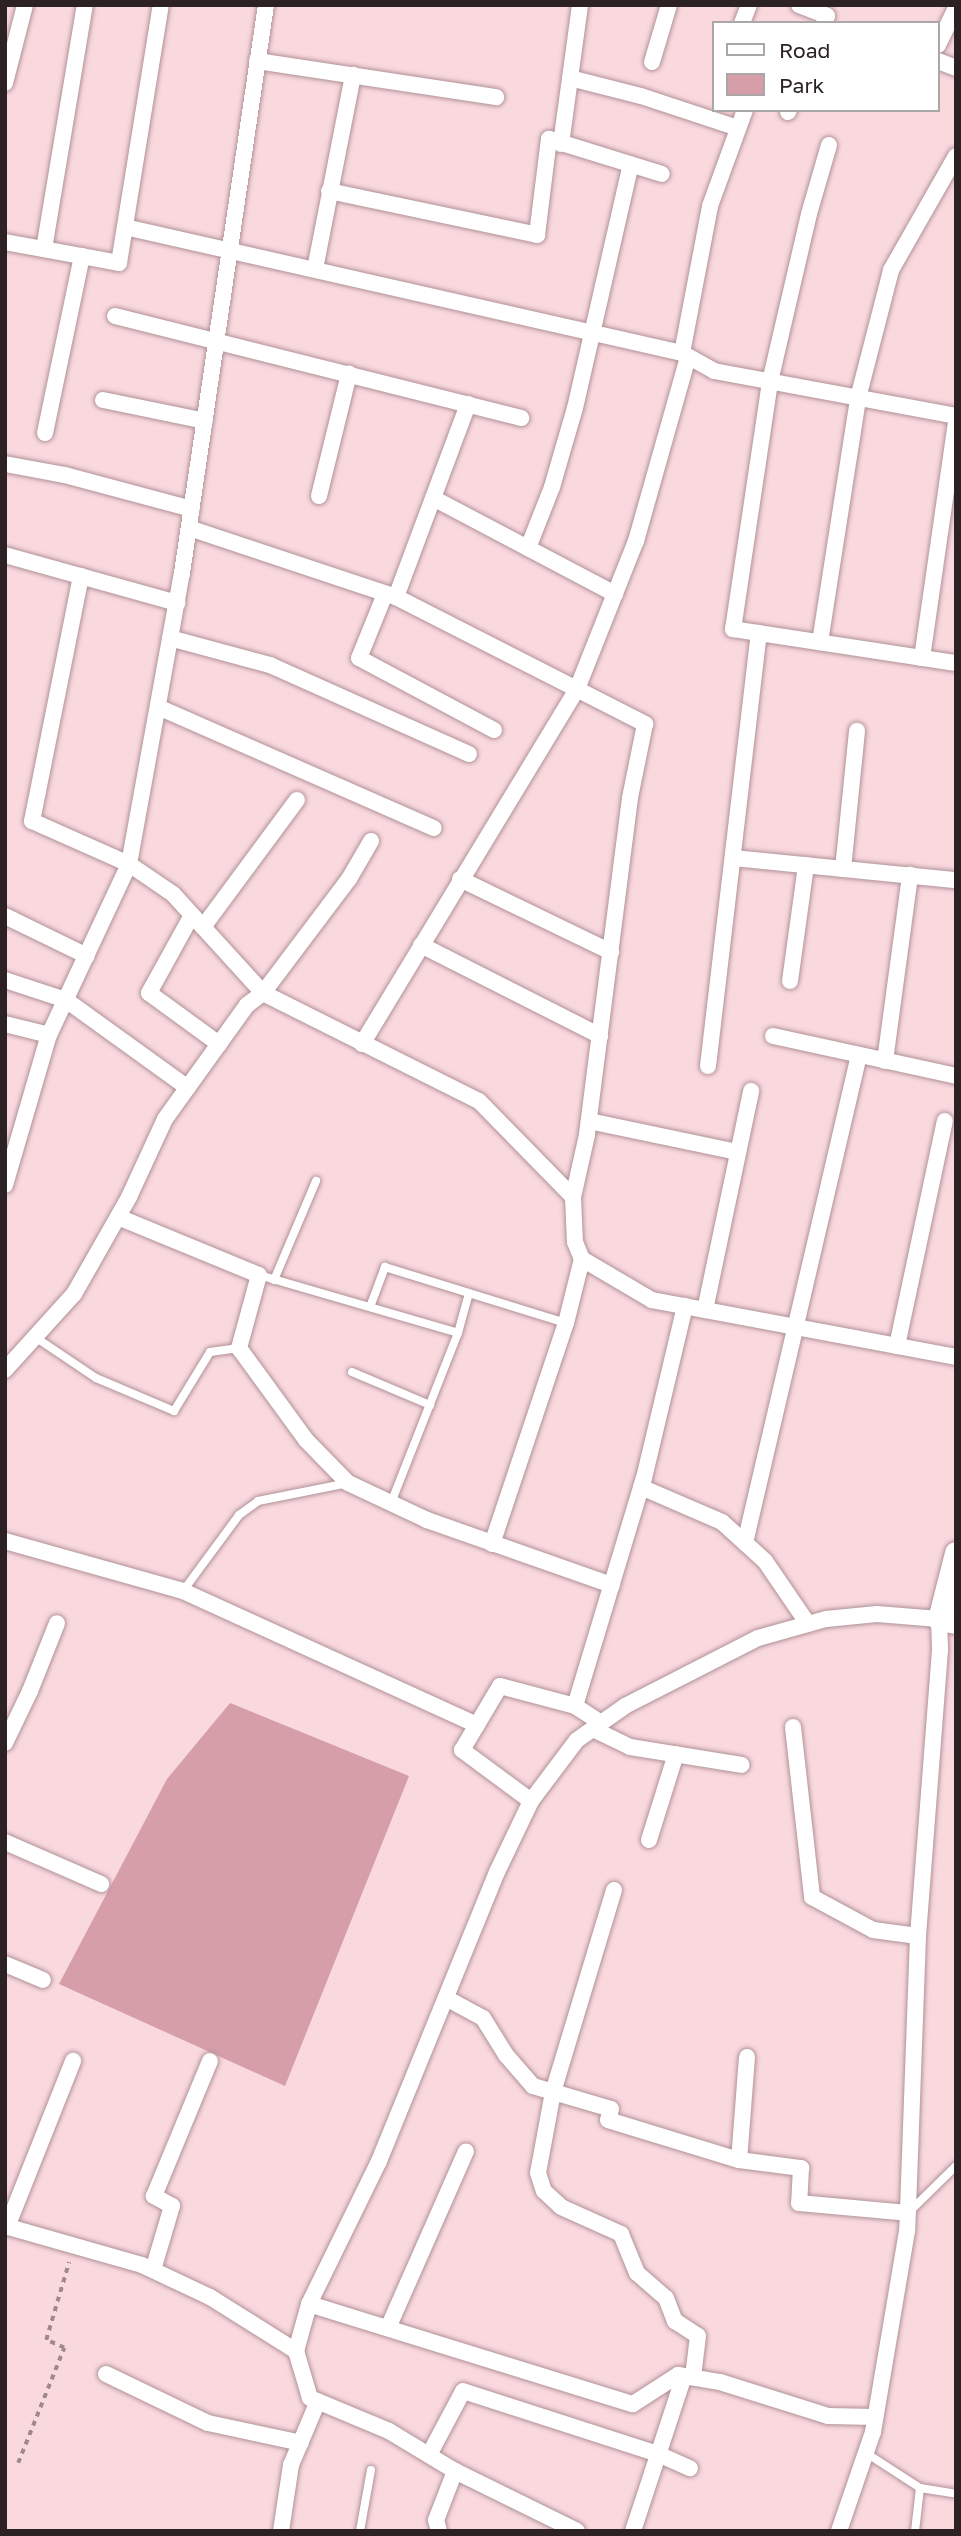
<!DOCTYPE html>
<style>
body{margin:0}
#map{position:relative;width:961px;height:2536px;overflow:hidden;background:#f9d8de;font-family:"Golos Text",sans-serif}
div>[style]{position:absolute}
.green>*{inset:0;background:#d69ea9}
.path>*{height:3.5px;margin-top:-1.75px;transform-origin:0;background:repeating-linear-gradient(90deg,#a0898d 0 5px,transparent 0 10px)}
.roads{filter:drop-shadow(0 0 2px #b09297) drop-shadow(0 0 2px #b09297)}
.lane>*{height:8px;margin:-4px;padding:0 4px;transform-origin:4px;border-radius:4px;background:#fff}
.street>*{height:16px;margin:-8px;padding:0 8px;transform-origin:8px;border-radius:8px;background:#fff}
.secondary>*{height:23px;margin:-11.5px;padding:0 11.5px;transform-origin:11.5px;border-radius:11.5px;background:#fff}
span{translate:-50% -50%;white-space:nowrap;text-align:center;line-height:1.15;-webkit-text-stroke:7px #fff;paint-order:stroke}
.frame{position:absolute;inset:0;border:7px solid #2c2123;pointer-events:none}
.legend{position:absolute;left:712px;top:21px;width:228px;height:91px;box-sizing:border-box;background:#fff;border:2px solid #aba6a7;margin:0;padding:9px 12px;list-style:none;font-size:21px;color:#2c2123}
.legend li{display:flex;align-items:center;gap:14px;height:35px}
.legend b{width:35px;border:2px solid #aba6a7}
</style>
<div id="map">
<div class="green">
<i style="clip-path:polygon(230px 1703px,409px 1776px,285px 2086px,59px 1984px,167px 1779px)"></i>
</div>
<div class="path">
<i style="left:18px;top:2463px;width:124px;rotate:-68.2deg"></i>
<i style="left:64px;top:2348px;width:20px;rotate:-156deg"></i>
<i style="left:46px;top:2340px;width:81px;rotate:-73.6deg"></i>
</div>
<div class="roads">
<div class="lane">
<i style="left:259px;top:1275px;width:207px;rotate:16.2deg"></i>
<i style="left:274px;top:1280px;width:108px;rotate:-67deg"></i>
<i style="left:370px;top:1307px;width:43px;rotate:-69.4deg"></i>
<i style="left:385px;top:1267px;width:189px;rotate:17.2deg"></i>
<i style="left:35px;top:1337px;width:73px;rotate:33.9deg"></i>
<i style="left:96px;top:1378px;width:85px;rotate:22.9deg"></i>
<i style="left:174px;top:1411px;width:69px;rotate:-58.6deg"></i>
<i style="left:210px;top:1352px;width:29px;rotate:-8deg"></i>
<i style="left:352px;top:1372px;width:85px;rotate:22.9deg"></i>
<i style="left:391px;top:1503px;width:183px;rotate:-68.5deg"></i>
<i style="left:458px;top:1333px;width:41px;rotate:-74.6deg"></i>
<i style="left:183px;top:1591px;width:94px;rotate:-53.6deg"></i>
<i style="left:239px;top:1515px;width:24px;rotate:-36deg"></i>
<i style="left:258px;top:1501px;width:92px;rotate:-11.3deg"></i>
<i style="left:910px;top:2211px;width:64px;rotate:-44.4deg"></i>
<i style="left:866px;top:2453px;width:64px;rotate:32.9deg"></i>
<i style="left:920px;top:2488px;width:43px;rotate:96.6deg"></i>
<i style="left:920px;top:2488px;width:36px;rotate:9deg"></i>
<i style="left:360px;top:2531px;width:62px;rotate:-79.8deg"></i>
</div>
<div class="street">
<i style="left:799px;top:5px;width:30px;rotate:21deg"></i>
<i style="left:827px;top:16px;width:8px;rotate:113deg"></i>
<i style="left:742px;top:23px;width:19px;rotate:-69deg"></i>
<i style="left:938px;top:45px;width:41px;rotate:-64.1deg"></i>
<i style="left:257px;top:61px;width:242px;rotate:8.6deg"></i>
<i style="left:938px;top:61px;width:19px;rotate:21deg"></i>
<i style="left:652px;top:62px;width:59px;rotate:-73.4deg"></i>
<i style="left:570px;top:78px;width:73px;rotate:14.2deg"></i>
<i style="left:641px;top:96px;width:102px;rotate:18.3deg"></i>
<i style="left:5px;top:83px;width:81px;rotate:-75.6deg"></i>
<i style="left:788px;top:112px;width:2px;rotate:-63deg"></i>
<i style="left:561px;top:144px;width:140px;rotate:-82.2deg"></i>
<i style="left:829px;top:145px;width:72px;rotate:106.2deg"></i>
<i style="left:809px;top:214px;width:172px;rotate:103.1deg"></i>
<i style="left:770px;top:382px;width:250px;rotate:98.5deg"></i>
<i style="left:733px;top:629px;width:226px;rotate:8.7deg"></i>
<i style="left:329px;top:191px;width:213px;rotate:11.9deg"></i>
<i style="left:537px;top:235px;width:97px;rotate:-82.9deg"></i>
<i style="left:549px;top:139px;width:118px;rotate:17.2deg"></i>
<i style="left:125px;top:227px;width:571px;rotate:12.75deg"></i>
<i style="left:682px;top:353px;width:37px;rotate:29deg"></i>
<i style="left:714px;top:371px;width:246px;rotate:10.5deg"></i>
<i style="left:5px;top:242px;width:116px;rotate:10.4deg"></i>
<i style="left:119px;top:263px;width:261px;rotate:-80.8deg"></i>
<i style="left:44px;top:249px;width:247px;rotate:-80.5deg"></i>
<i style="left:315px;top:269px;width:198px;rotate:-78.9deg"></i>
<i style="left:115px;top:316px;width:419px;rotate:14.1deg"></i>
<i style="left:682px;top:353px;width:150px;rotate:-79.2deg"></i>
<i style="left:710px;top:206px;width:102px;rotate:-70deg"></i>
<i style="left:103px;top:400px;width:104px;rotate:11.6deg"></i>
<i style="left:45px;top:433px;width:181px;rotate:-78.2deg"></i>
<i style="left:5px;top:464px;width:61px;rotate:10.4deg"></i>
<i style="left:65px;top:475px;width:131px;rotate:15deg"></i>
<i style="left:319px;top:496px;width:126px;rotate:-76.2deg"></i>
<i style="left:433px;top:498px;width:206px;rotate:27.8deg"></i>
<i style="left:189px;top:528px;width:218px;rotate:18.4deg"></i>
<i style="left:396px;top:597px;width:280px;rotate:27deg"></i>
<i style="left:645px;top:724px;width:76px;rotate:101.5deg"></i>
<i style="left:630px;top:798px;width:340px;rotate:97.3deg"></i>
<i style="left:587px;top:1135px;width:64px;rotate:102.7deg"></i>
<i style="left:528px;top:548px;width:66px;rotate:-68.5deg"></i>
<i style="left:552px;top:487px;width:82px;rotate:-73.8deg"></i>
<i style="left:575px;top:408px;width:250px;rotate:-77.1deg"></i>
<i style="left:5px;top:555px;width:179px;rotate:15.6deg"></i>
<i style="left:81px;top:576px;width:250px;rotate:101.3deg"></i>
<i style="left:32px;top:821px;width:106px;rotate:23.9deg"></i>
<i style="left:129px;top:864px;width:53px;rotate:34.3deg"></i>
<i style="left:173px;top:894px;width:134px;rotate:47.7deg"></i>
<i style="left:263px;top:993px;width:241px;rotate:26.6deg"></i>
<i style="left:479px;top:1101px;width:134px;rotate:45.6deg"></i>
<i style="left:573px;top:1197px;width:45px;rotate:87.5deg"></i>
<i style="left:575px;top:1242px;width:18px;rotate:68deg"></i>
<i style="left:582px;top:1259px;width:81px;rotate:30.4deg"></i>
<i style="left:652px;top:1300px;width:309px;rotate:10.6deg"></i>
<i style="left:385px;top:594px;width:69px;rotate:112.1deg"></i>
<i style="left:359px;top:658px;width:153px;rotate:28.1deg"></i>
<i style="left:396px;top:597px;width:206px;rotate:-69.5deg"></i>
<i style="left:170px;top:638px;width:104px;rotate:15.1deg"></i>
<i style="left:270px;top:665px;width:218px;rotate:24.1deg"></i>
<i style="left:820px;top:642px;width:247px;rotate:-81.1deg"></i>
<i style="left:858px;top:398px;width:132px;rotate:-75.5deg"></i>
<i style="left:891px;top:270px;width:131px;rotate:-60.3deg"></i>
<i style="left:922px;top:658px;width:239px;rotate:-81.8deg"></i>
<i style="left:158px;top:707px;width:301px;rotate:23.7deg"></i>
<i style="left:734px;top:858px;width:223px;rotate:5.7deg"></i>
<i style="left:843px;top:869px;width:139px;rotate:-84.2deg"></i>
<i style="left:460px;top:879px;width:168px;rotate:25.8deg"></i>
<i style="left:192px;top:915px;width:89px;rotate:118.9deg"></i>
<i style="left:149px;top:993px;width:87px;rotate:36.1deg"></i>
<i style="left:5px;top:916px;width:91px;rotate:26deg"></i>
<i style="left:203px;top:927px;width:158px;rotate:-53.5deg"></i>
<i style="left:421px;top:945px;width:201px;rotate:26.9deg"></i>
<i style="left:5px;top:980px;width:64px;rotate:18.2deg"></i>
<i style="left:66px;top:1000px;width:150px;rotate:35.8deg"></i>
<i style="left:790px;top:981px;width:117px;rotate:-82.1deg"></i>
<i style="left:5px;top:1024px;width:45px;rotate:14deg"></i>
<i style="left:773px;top:1036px;width:187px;rotate:12.3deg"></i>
<i style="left:362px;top:1044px;width:415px;rotate:-58.8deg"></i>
<i style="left:577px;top:689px;width:159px;rotate:-68.3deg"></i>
<i style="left:636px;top:541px;width:191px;rotate:-74.2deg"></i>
<i style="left:885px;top:1061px;width:188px;rotate:-82.3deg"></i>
<i style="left:708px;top:1066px;width:436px;rotate:-83.3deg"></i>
<i style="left:589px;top:1121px;width:152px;rotate:11.8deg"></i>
<i style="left:5px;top:1185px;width:156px;rotate:-73.7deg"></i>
<i style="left:49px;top:1035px;width:189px;rotate:-64.9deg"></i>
<i style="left:129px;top:864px;width:296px;rotate:-79.7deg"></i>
<i style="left:182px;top:573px;width:574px;rotate:-81.59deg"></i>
<i style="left:118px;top:1217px;width:152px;rotate:22.4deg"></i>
<i style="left:259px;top:1275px;width:76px;rotate:105.3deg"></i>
<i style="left:239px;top:1348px;width:114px;rotate:53.9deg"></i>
<i style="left:306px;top:1440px;width:60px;rotate:45.7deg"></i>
<i style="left:348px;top:1483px;width:87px;rotate:25.1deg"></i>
<i style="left:427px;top:1520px;width:196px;rotate:19.4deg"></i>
<i style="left:705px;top:1310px;width:224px;rotate:-78.1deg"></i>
<i style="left:897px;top:1346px;width:230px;rotate:-78deg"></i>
<i style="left:5px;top:1370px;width:103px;rotate:-47.8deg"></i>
<i style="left:74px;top:1294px;width:112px;rotate:-60.4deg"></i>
<i style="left:129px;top:1197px;width:86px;rotate:-65.2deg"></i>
<i style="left:165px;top:1119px;width:140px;rotate:-54.3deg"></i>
<i style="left:247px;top:1005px;width:20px;rotate:-37deg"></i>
<i style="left:263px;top:993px;width:143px;rotate:-53deg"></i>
<i style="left:349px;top:879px;width:44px;rotate:-59.9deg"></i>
<i style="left:641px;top:1487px;width:88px;rotate:23.4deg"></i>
<i style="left:722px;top:1522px;width:58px;rotate:42.2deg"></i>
<i style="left:765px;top:1561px;width:76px;rotate:55.7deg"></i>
<i style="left:5px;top:1541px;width:185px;rotate:15.7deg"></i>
<i style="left:183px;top:1591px;width:323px;rotate:24.5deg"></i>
<i style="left:745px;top:1543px;width:501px;rotate:-76.85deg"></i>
<i style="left:492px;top:1544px;width:233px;rotate:-71.5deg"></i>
<i style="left:566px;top:1323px;width:66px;rotate:-76deg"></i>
<i style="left:575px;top:1706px;width:238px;rotate:-73.2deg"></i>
<i style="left:644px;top:1478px;width:177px;rotate:-76.6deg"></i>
<i style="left:793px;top:1727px;width:171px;rotate:83.6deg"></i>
<i style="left:812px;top:1897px;width:69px;rotate:28.4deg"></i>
<i style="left:873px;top:1930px;width:45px;rotate:7.6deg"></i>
<i style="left:593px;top:1729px;width:41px;rotate:25.9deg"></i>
<i style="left:630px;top:1747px;width:113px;rotate:9.1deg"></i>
<i style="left:5px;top:1743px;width:58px;rotate:-64.3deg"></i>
<i style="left:30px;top:1691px;width:73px;rotate:-68.3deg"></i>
<i style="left:531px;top:1801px;width:86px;rotate:-143.5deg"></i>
<i style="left:462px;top:1750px;width:74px;rotate:-59.3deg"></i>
<i style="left:500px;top:1686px;width:78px;rotate:14.9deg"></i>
<i style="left:575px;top:1706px;width:31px;rotate:33deg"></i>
<i style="left:649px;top:1840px;width:90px;rotate:-72.6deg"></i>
<i style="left:5px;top:1842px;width:105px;rotate:23.6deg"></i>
<i style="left:614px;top:1890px;width:211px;rotate:106.8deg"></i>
<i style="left:553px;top:2092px;width:82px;rotate:100.5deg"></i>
<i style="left:538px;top:2173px;width:19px;rotate:72deg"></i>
<i style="left:544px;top:2191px;width:23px;rotate:43deg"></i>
<i style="left:561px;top:2207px;width:66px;rotate:24.2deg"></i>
<i style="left:621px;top:2234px;width:42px;rotate:67.7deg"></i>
<i style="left:637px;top:2273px;width:38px;rotate:41deg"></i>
<i style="left:666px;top:2298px;width:25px;rotate:69deg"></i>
<i style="left:675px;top:2321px;width:27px;rotate:33deg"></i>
<i style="left:698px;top:2336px;width:41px;rotate:97deg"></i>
<i style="left:5px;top:1964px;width:41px;rotate:22.8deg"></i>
<i style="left:446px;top:1998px;width:42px;rotate:28.4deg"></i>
<i style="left:483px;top:2018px;width:44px;rotate:58.1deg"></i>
<i style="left:506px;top:2055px;width:41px;rotate:48.9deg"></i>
<i style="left:533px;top:2086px;width:81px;rotate:16.4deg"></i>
<i style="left:611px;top:2109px;width:11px;rotate:105deg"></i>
<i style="left:608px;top:2120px;width:137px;rotate:17deg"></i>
<i style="left:747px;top:2057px;width:103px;rotate:94.4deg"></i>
<i style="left:739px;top:2160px;width:63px;rotate:7.4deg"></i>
<i style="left:801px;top:2168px;width:35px;rotate:93deg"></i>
<i style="left:799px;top:2203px;width:109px;rotate:5.2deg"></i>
<i style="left:5px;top:2226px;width:142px;rotate:15.9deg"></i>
<i style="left:142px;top:2265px;width:75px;rotate:25.2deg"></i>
<i style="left:210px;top:2297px;width:102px;rotate:32.1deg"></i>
<i style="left:7px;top:2227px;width:179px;rotate:-68.3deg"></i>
<i style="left:153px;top:2270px;width:67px;rotate:-73.5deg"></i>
<i style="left:172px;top:2206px;width:21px;rotate:-151deg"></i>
<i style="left:154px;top:2196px;width:146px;rotate:-67.5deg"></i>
<i style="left:309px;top:2304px;width:339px;rotate:17.2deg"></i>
<i style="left:633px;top:2404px;width:54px;rotate:-32.8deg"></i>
<i style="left:678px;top:2375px;width:43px;rotate:9.5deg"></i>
<i style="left:720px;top:2382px;width:113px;rotate:17.5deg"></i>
<i style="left:828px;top:2416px;width:47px;rotate:1.2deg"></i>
<i style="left:388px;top:2328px;width:193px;rotate:-66.2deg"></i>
<i style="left:106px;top:2374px;width:113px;rotate:25.7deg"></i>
<i style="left:208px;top:2423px;width:95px;rotate:12.1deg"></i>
<i style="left:429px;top:2455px;width:72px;rotate:-62deg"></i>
<i style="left:463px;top:2391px;width:205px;rotate:17.9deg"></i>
<i style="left:658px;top:2454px;width:35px;rotate:24deg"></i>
<i style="left:281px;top:2531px;width:67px;rotate:-81.4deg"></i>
<i style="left:291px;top:2465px;width:69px;rotate:-67.1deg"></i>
<i style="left:439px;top:2531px;width:11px;rotate:-105deg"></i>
<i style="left:436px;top:2520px;width:53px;rotate:-68.8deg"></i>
<i style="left:577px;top:2531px;width:136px;rotate:-153.8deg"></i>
<i style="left:455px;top:2471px;width:77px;rotate:-148.8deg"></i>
<i style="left:389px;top:2431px;width:86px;rotate:-157.3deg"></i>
<i style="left:310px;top:2398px;width:49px;rotate:-106.6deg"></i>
<i style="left:296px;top:2351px;width:49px;rotate:-74.5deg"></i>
<i style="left:309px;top:2304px;width:159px;rotate:-63.9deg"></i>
<i style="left:379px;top:2161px;width:312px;rotate:-67.8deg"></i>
<i style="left:497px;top:1872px;width:79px;rotate:-64.4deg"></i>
<i style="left:531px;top:1801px;width:76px;rotate:-53deg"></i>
<i style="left:577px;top:1740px;width:59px;rotate:-35.3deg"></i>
<i style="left:625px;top:1706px;width:149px;rotate:-27.1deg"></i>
<i style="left:758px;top:1638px;width:71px;rotate:-15.6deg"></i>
<i style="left:826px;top:1619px;width:51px;rotate:-5.6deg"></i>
<i style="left:877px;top:1614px;width:62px;rotate:4.6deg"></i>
<i style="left:939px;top:1619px;width:31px;rotate:88deg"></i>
<i style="left:940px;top:1650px;width:287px;rotate:94.4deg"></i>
<i style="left:918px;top:1936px;width:295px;rotate:92.1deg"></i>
<i style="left:907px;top:2231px;width:204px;rotate:99.6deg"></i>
<i style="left:873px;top:2432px;width:105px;rotate:109deg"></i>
<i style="left:633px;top:2531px;width:163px;rotate:-71.8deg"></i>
</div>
<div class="secondary">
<i style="left:956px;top:1553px;width:68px;rotate:104.4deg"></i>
<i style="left:939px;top:1619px;width:17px;rotate:10deg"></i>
</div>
</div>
<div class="frame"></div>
<ul class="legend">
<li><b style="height:9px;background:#fff"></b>Road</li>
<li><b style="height:19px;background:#d69ea9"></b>Park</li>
</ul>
</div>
